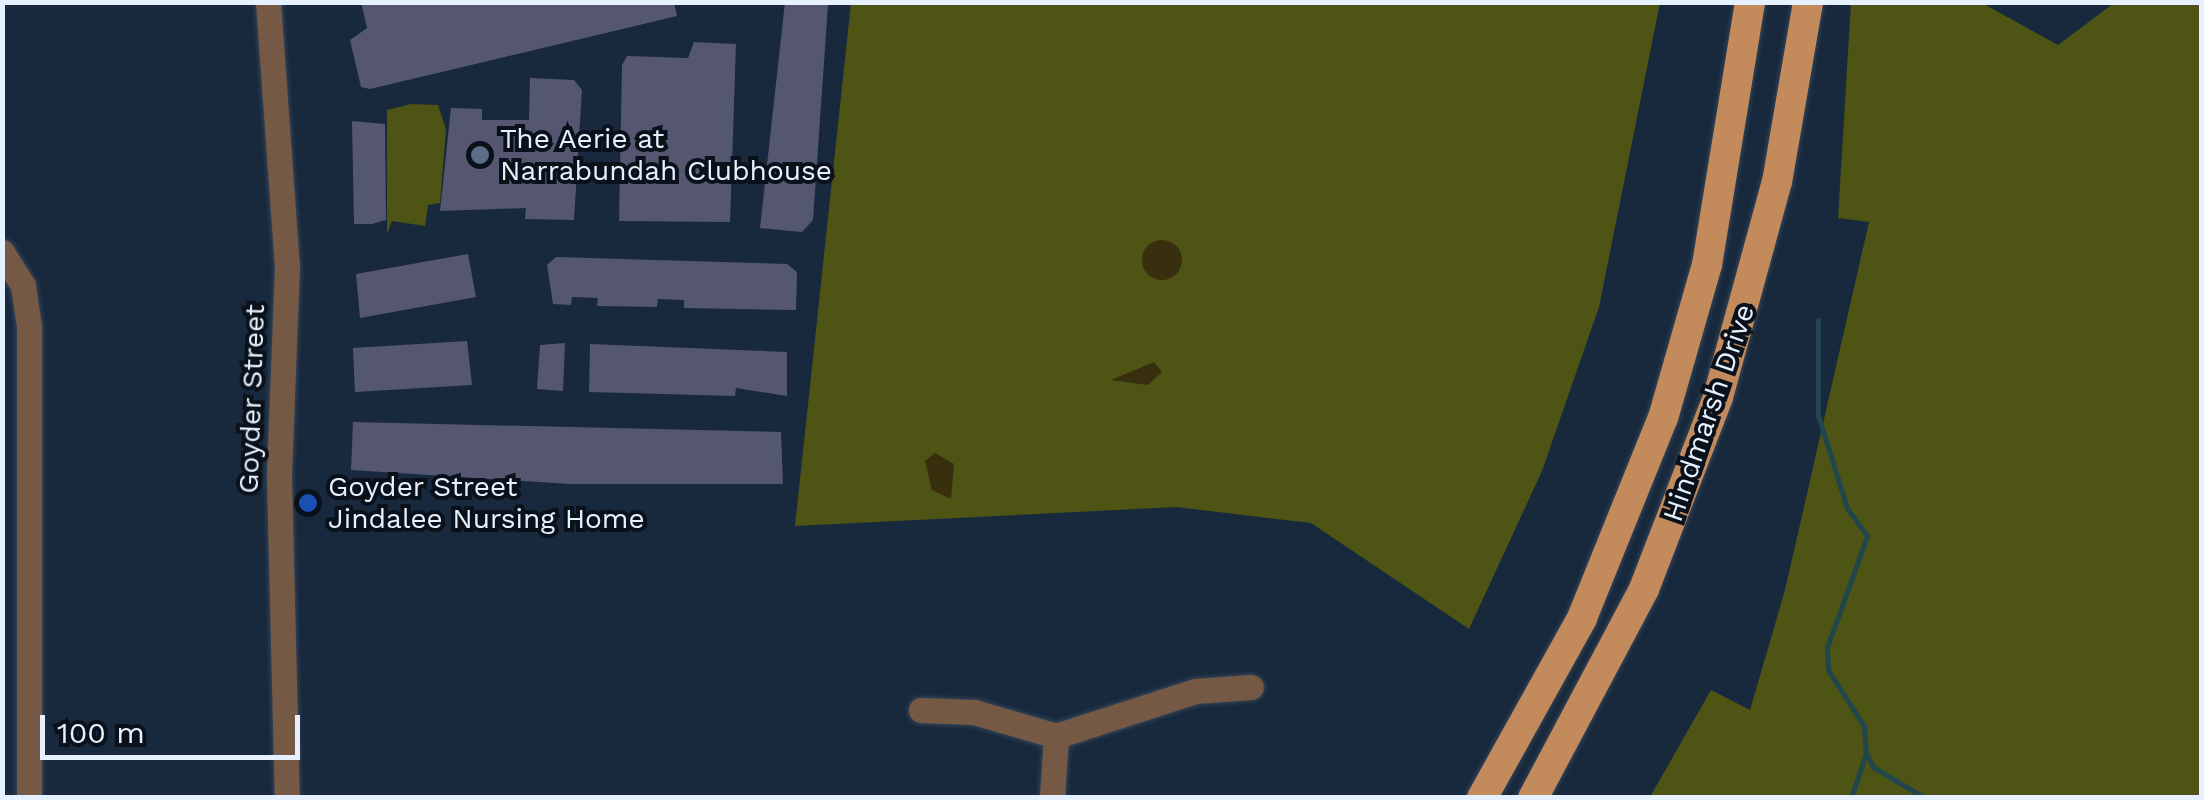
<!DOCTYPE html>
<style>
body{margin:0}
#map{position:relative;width:2204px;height:800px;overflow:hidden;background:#18293d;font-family:"Work Sans",sans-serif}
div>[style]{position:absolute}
.green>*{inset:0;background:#4d5414}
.sand>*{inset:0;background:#372f0e}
.round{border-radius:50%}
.stream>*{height:5px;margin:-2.5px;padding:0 2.5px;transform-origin:2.5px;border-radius:2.5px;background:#21474c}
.building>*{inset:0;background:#555670}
.roads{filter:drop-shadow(0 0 2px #354558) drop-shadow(0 0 2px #354558)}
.minor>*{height:25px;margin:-12.5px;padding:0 12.5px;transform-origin:12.5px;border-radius:12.5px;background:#765944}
.major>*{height:30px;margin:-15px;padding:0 15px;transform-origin:15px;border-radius:15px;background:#c38a5c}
.dots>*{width:28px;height:28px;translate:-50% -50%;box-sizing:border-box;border:5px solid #0a111a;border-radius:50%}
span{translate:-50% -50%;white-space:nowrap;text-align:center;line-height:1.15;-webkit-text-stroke:8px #0a111a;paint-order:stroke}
.poi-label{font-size:28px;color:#e6f1ff}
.left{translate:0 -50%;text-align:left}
.street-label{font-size:28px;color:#e6f1ff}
.frame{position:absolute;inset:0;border:5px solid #e6f1ff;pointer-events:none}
.scale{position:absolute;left:40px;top:715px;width:260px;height:45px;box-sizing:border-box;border:5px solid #e6f1ff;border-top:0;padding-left:12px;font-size:30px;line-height:35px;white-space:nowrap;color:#e6f1ff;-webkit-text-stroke:8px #0a111a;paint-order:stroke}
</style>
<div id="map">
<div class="green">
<i style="clip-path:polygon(851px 3px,1660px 3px,1599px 307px,1542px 471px,1469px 629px,1311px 523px,1176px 507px,795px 526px)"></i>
<i style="clip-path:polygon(1851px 3px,1982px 3px,2058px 45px,2114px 3px,2201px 3px,2201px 797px,1650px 797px,1711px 690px,1750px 710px,1785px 590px,1869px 222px,1838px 218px)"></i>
<i style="clip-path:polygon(411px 104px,438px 105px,446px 129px,440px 203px,428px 205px,425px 226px,392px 221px,387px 234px,387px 110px)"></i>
</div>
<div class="sand">
<i class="round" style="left:1142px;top:240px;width:40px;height:40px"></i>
<i style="clip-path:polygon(1154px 362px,1162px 372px,1148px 385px,1111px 380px)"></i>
<i style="clip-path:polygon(935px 453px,954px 464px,951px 499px,932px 490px,925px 461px)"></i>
</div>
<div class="stream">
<i style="left:1818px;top:320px;width:95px;rotate:90deg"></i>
<i style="left:1818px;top:415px;width:97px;rotate:72.7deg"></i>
<i style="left:1847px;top:508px;width:34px;rotate:54deg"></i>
<i style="left:1867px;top:536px;width:119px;rotate:109.7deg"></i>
<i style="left:1827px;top:648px;width:22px;rotate:87deg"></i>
<i style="left:1828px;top:670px;width:67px;rotate:57.3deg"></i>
<i style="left:1864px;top:726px;width:27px;rotate:86deg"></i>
<i style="left:1866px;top:753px;width:47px;rotate:108.4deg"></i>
<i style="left:1866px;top:753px;width:16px;rotate:63deg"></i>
<i style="left:1873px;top:767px;width:61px;rotate:30.8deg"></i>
</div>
<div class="building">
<i style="clip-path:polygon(361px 2px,674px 2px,677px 16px,370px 89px,361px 87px,350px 40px,367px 28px)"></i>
<i style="clip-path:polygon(785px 2px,828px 5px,813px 220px,802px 232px,760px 228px)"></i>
<i style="clip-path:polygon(694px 42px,736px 44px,730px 222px,619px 221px,622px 65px,627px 56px,688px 58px)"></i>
<i style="clip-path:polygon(530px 78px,574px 80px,582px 90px,574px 220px,525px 219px,526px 208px,440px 211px,451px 108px,482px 109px,482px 120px,529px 120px)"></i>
<i style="clip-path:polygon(352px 121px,385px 124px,386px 220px,372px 224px,354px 224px)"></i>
<i style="clip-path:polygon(468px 254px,476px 297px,360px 318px,356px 274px)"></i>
<i style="clip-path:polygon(556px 257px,787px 264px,797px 272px,796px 310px,684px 308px,684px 300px,658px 299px,657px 307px,597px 306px,598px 298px,572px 297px,571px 305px,553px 304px,547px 265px)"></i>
<i style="clip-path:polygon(467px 341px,472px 385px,355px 392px,353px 348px)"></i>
<i style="clip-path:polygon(565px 343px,563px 391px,537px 389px,540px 345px)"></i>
<i style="clip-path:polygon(590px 344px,787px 352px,787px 396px,736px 388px,735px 396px,589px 392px)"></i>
<i style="clip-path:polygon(353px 422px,781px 432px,783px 484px,570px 484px,351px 470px)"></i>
</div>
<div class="roads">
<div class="minor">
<i style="left:268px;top:2px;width:265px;rotate:85.9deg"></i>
<i style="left:287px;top:266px;width:212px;rotate:92.2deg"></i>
<i style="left:279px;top:478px;width:320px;rotate:88.6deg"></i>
<i style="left:2px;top:252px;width:40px;rotate:58deg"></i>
<i style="left:23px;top:286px;width:40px;rotate:81.5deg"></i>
<i style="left:29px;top:326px;width:472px;rotate:90deg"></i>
<i style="left:921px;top:710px;width:53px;rotate:2.2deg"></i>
<i style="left:974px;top:712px;width:85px;rotate:16.3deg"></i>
<i style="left:1056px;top:736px;width:146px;rotate:-17.9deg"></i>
<i style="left:1195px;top:691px;width:56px;rotate:-4.1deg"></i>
<i style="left:1052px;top:798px;width:62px;rotate:-86.3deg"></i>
</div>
<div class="major">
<i style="left:1482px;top:798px;width:206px;rotate:-60.9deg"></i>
<i style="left:1582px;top:618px;width:216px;rotate:-68deg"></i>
<i style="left:1663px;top:418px;width:159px;rotate:-74deg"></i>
<i style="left:1707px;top:265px;width:266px;rotate:-80.7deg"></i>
<i style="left:1533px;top:798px;width:237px;rotate:-62deg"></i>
<i style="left:1644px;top:589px;width:206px;rotate:-68.9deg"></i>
<i style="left:1718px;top:397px;width:223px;rotate:-74.7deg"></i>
<i style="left:1777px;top:182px;width:183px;rotate:-80.2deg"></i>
</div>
</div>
<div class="dots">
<i style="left:480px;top:155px;background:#5c6f8a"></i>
<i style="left:308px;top:503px;background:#1a4fb4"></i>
</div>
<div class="poi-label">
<span class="left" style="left:500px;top:155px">The Aerie at<br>Narrabundah Clubhouse</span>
<span class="left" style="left:328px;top:503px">Goyder Street<br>Jindalee Nursing Home</span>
</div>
<div class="street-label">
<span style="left:252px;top:399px;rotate:-88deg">Goyder Street</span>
<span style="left:1709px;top:413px;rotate:-71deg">Hindmarsh Drive</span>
</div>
<div class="frame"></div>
<div class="scale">100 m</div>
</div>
